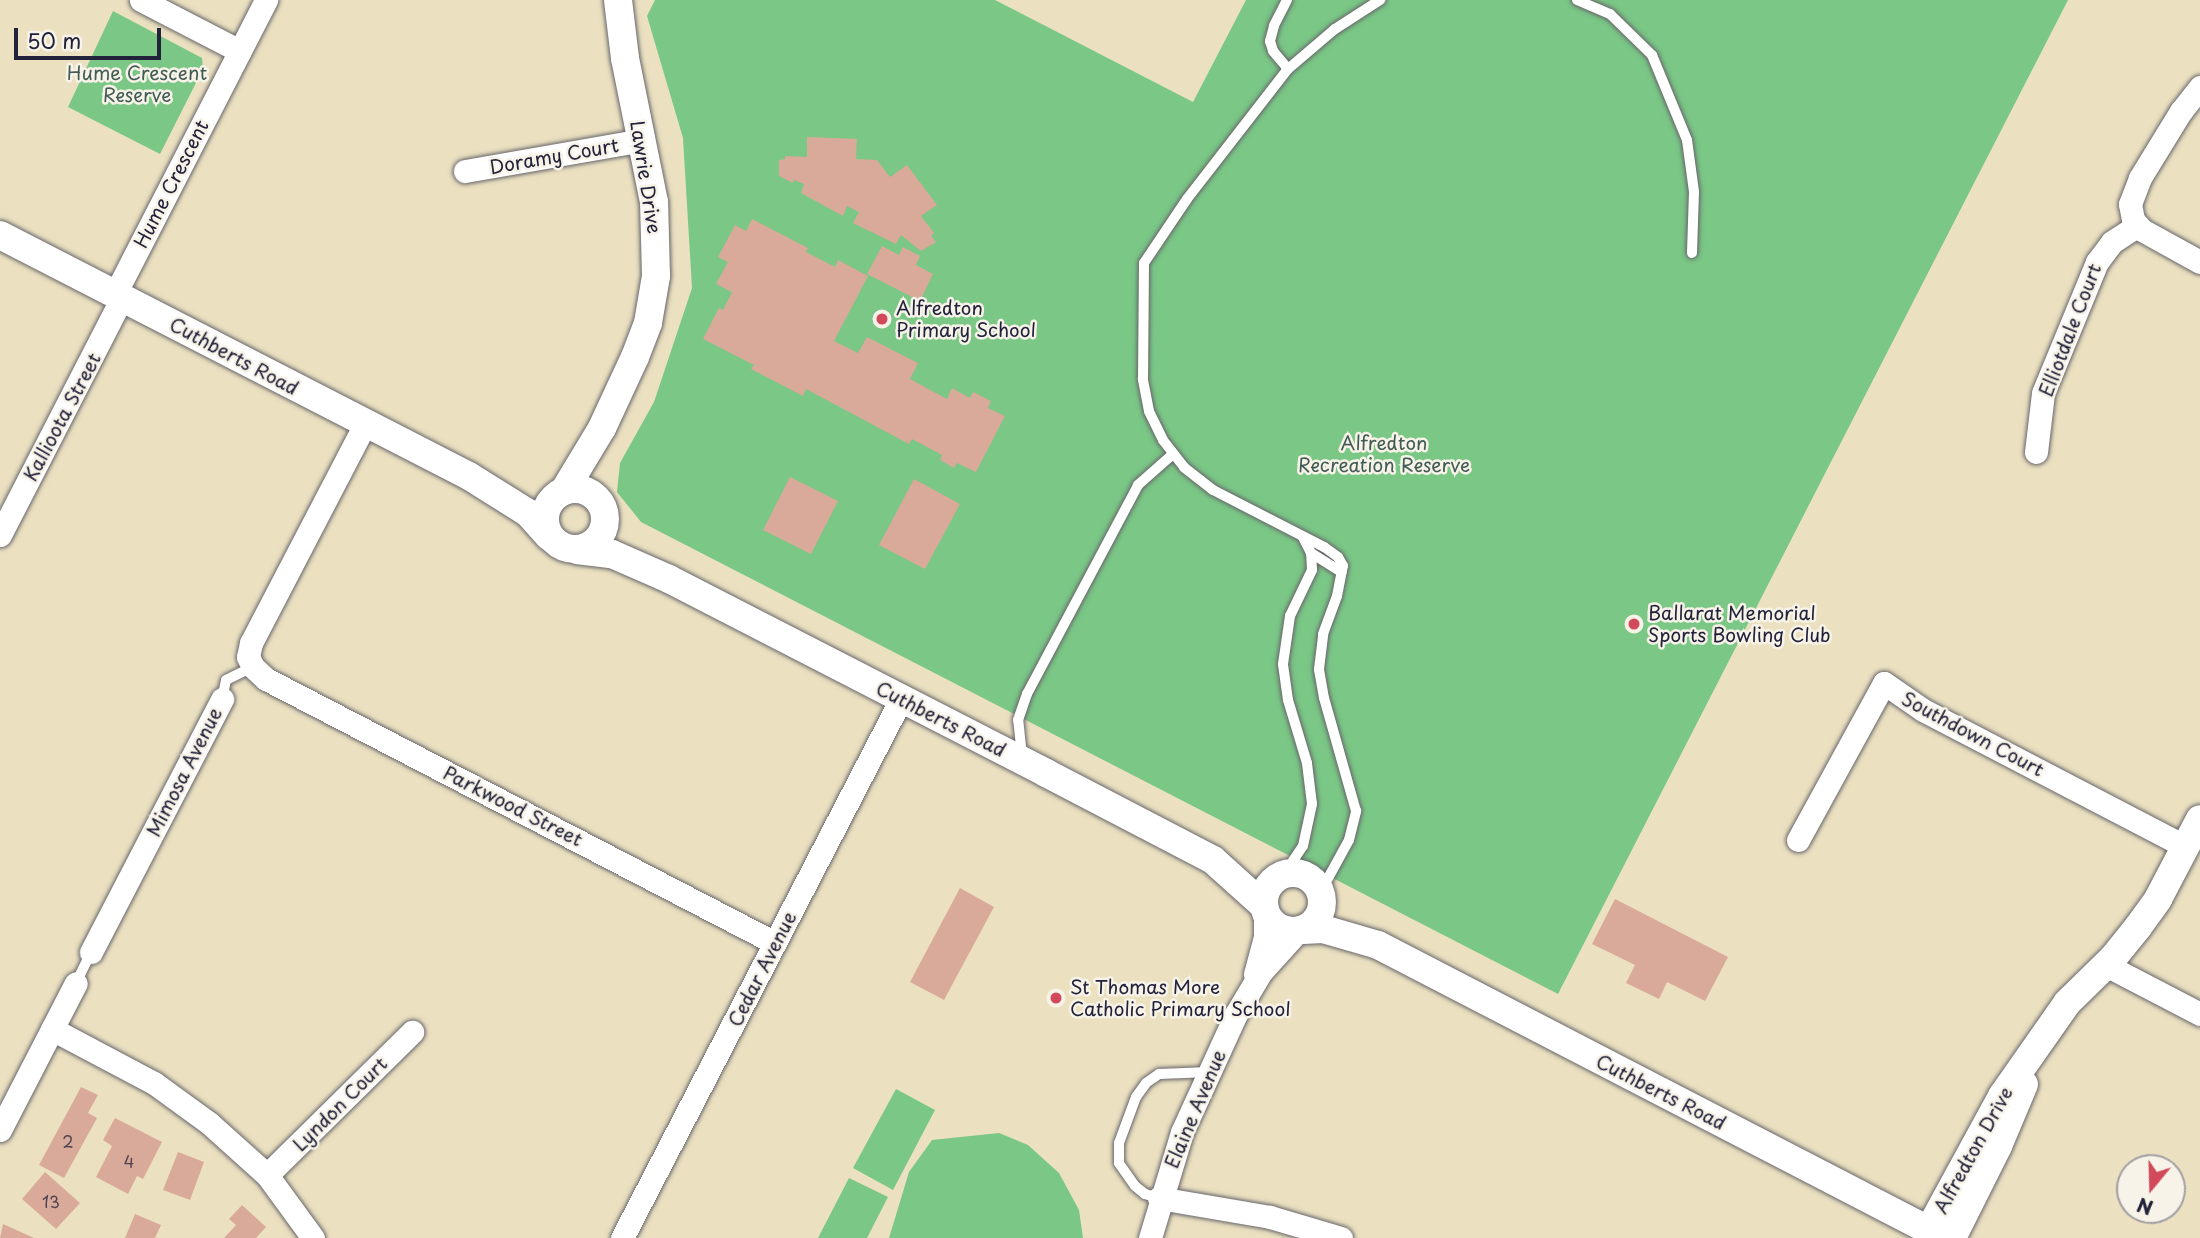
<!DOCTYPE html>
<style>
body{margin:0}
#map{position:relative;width:2200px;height:1238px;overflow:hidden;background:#ebe1c1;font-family:"Playpen Sans",sans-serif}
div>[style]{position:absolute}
.green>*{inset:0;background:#7ac786}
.building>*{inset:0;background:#d9aa99}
.roads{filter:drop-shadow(0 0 2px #68656a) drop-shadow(0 0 2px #68656a)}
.service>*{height:10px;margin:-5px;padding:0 5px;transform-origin:5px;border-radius:5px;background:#fff}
.minor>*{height:23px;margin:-11.5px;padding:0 11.5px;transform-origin:11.5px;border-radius:11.5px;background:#fff}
.tertiary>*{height:28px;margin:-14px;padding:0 14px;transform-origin:14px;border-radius:14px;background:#fff}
.tertiary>.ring{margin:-14px;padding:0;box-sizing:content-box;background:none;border:28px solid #fff;border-radius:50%}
.dots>*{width:19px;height:19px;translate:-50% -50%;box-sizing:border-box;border:4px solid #f7f3e8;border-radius:50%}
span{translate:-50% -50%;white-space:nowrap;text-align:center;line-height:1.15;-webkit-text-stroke:5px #f7f3e8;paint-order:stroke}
.number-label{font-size:16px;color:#504452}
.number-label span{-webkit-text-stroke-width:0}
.park-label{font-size:19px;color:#415c55}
.street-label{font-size:19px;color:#22223b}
.poi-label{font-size:19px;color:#22223b}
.left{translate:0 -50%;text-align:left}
.north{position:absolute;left:2116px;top:1154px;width:70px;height:70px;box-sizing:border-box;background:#f7f3e8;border:2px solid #a29fa3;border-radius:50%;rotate:199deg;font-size:19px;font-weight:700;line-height:28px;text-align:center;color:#22223b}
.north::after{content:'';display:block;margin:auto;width:24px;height:32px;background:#d1495b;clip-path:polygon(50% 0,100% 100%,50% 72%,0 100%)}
.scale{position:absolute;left:14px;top:28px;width:147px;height:32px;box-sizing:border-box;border:4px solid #22223b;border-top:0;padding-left:9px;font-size:21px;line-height:24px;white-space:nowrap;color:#22223b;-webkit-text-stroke:5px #f7f3e8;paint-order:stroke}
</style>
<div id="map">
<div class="green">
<i style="clip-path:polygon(655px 0,995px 0,1193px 102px,1246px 0,2068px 0,1558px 994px,641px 522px,617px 492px,620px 463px,654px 402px,692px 288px,683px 138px,647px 16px)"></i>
<i style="clip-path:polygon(113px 11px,202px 58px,203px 69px,160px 154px,68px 107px)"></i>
<i style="clip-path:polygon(896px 1089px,935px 1110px,893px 1190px,853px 1168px)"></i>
<i style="clip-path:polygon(999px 1133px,1028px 1145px,1059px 1173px,1079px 1210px,1083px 1238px,889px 1238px,909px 1172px,932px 1140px)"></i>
<i style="clip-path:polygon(849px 1178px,888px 1197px,867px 1238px,818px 1238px)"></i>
</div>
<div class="building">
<i style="clip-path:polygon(807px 137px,857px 139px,856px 159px,877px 160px,890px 177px,907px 165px,937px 205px,921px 216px,934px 233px,931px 236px,936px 242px,921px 251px,901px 235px,896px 244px,853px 223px,859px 212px,847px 206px,843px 216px,801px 193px,804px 184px,794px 180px,793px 183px,779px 176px,779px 160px,785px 159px,785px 156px,807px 157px)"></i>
<i style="clip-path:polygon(752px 219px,808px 248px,806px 252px,835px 267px,838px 260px,868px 276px,834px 341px,858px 353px,867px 337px,918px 363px,910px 379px,947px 399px,952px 388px,970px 398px,973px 392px,991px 401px,988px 408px,1005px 416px,976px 472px,957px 463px,954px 468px,940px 460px,942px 455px,912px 439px,909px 444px,806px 389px,803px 396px,751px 369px,754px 365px,703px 339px,719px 308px,723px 310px,732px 292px,716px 284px,728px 262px,718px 257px,735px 225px,746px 231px)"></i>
<i style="clip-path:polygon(882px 246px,899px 255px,903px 247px,920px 256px,916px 265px,933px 274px,920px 301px,867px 274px)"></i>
<i style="clip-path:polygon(790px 477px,838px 501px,811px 554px,763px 530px)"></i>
<i style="clip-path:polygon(914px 479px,960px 504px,925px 569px,879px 545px)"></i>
<i style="clip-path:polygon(960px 888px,994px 907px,944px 1000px,910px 982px)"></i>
<i style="clip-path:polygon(1615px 899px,1728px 957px,1705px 1001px,1667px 982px,1659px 999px,1626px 983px,1635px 965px,1592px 944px)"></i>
<i style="clip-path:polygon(81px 1087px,98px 1095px,88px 1113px,97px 1118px,64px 1178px,39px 1165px)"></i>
<i style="clip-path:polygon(115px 1118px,162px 1142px,143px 1179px,137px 1176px,128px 1194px,96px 1177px,112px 1146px,103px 1140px)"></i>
<i style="clip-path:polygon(178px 1152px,204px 1162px,190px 1200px,163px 1190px)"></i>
<i style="clip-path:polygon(45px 1172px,80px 1203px,56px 1229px,22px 1199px)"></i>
<i style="clip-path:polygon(242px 1205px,266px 1227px,256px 1238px,224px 1238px,236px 1225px,229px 1219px)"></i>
<i style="clip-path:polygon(135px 1214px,161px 1225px,155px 1238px,125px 1238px)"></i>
<i style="clip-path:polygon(3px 1224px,34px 1238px,0 1238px)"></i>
</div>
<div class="roads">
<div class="service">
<i style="left:1287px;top:0;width:29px;rotate:117deg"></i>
<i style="left:1274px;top:26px;width:16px;rotate:105deg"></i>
<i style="left:1270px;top:41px;width:10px;rotate:73deg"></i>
<i style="left:1273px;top:51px;width:23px;rotate:50deg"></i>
<i style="left:1577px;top:0;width:36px;rotate:23deg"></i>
<i style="left:1610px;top:14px;width:59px;rotate:44.3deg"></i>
<i style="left:1652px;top:55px;width:92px;rotate:67.6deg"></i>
<i style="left:1687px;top:140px;width:52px;rotate:82.3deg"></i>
<i style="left:1694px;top:192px;width:61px;rotate:91.9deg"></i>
<i style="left:1311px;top:553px;width:36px;rotate:32deg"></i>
<i style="left:222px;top:699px;width:19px;rotate:-78deg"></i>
<i style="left:226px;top:680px;width:30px;rotate:-26deg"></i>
<i style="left:1022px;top:756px;width:36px;rotate:-96deg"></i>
<i style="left:1018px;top:720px;width:28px;rotate:-71deg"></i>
<i style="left:1027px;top:694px;width:237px;rotate:-62deg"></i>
<i style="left:1138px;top:485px;width:47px;rotate:-41.5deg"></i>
<i style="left:1284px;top:874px;width:34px;rotate:-56deg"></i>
<i style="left:1303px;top:846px;width:43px;rotate:-77.9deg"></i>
<i style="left:1312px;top:804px;width:41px;rotate:-97deg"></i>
<i style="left:1307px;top:763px;width:66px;rotate:-106.8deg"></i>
<i style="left:1288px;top:700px;width:36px;rotate:-98deg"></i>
<i style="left:1283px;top:664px;width:49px;rotate:-81.7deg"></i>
<i style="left:1290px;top:616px;width:51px;rotate:-64.4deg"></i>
<i style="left:1312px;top:570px;width:17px;rotate:-93deg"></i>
<i style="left:1311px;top:553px;width:18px;rotate:-117deg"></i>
<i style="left:1321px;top:891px;width:58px;rotate:-61.2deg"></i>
<i style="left:1349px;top:840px;width:30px;rotate:-76deg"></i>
<i style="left:1356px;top:811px;width:117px;rotate:-105.8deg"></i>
<i style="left:1324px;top:698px;width:29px;rotate:-100deg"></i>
<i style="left:1319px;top:669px;width:35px;rotate:-83deg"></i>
<i style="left:1323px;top:634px;width:40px;rotate:-69.8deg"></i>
<i style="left:1337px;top:596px;width:31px;rotate:-79deg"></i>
<i style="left:1343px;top:566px;width:10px;rotate:-119deg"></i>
<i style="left:1338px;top:557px;width:17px;rotate:-144deg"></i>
<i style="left:1324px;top:547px;width:125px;rotate:-152.8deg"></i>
<i style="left:1213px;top:490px;width:37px;rotate:-142deg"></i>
<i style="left:1184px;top:467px;width:34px;rotate:-128deg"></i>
<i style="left:1163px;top:440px;width:32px;rotate:-116deg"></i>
<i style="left:1149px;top:411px;width:33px;rotate:-101deg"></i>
<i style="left:1143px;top:379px;width:116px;rotate:-89.5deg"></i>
<i style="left:1144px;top:263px;width:77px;rotate:-56.1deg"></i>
<i style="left:1187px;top:199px;width:165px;rotate:-52.2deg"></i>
<i style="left:1288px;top:69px;width:62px;rotate:-40.4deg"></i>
<i style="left:1335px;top:29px;width:54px;rotate:-32.8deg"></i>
<i style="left:76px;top:983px;width:34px;rotate:-64deg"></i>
<i style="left:1159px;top:1198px;width:15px;rotate:-164deg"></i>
<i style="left:1145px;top:1194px;width:13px;rotate:-141deg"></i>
<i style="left:1135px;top:1186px;width:28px;rotate:-125deg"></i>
<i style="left:1119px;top:1163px;width:20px;rotate:-90deg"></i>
<i style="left:1119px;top:1143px;width:49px;rotate:-69.7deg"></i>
<i style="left:1136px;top:1097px;width:17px;rotate:-54deg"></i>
<i style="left:1146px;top:1083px;width:16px;rotate:-35deg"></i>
<i style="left:1159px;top:1074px;width:50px;rotate:-2.3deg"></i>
</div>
<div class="minor">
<i style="left:141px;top:0;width:111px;rotate:27.3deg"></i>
<i style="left:2200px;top:87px;width:31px;rotate:128deg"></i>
<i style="left:2181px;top:111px;width:79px;rotate:121.5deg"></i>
<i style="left:2140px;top:178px;width:28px;rotate:111deg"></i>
<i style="left:2130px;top:204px;width:16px;rotate:79deg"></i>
<i style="left:2133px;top:220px;width:13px;rotate:48deg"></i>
<i style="left:2142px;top:230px;width:66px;rotate:28.9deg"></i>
<i style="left:465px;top:171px;width:180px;rotate:-9.9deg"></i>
<i style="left:115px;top:294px;width:331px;rotate:-62.8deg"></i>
<i style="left:365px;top:424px;width:247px;rotate:117.5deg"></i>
<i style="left:251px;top:643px;width:14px;rotate:102deg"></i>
<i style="left:248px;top:657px;width:11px;rotate:63deg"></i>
<i style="left:253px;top:667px;width:18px;rotate:43deg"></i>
<i style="left:266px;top:679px;width:573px;rotate:27.41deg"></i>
<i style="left:2036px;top:452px;width:59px;rotate:-83.2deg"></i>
<i style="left:2043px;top:393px;width:142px;rotate:-67.6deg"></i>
<i style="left:2097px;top:262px;width:25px;rotate:-53deg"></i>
<i style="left:2112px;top:242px;width:30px;rotate:-33deg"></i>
<i style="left:0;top:535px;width:267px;rotate:-62.8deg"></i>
<i style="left:1798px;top:840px;width:179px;rotate:-61.3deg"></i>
<i style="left:1884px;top:683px;width:47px;rotate:34.7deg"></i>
<i style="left:1923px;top:710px;width:297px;rotate:27.5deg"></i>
<i style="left:91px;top:952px;width:285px;rotate:-62.6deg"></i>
<i style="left:2106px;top:965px;width:106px;rotate:27.5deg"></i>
<i style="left:1255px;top:974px;width:39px;rotate:-75deg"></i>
<i style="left:1265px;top:936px;width:24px;rotate:-90deg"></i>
<i style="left:52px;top:1029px;width:115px;rotate:27.9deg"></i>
<i style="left:154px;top:1083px;width:68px;rotate:36deg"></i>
<i style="left:209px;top:1123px;width:78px;rotate:41.9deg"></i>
<i style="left:267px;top:1175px;width:78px;rotate:53.9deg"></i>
<i style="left:0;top:1130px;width:165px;rotate:-62.7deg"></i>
<i style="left:267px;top:1175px;width:204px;rotate:-44.6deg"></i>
<i style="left:1159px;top:1198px;width:113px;rotate:9.7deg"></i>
<i style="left:1270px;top:1217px;width:74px;rotate:16.5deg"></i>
<i style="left:622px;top:1238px;width:607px;rotate:-62.63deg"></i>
<i style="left:1150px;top:1238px;width:111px;rotate:-73.2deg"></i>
<i style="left:1182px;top:1132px;width:130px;rotate:-65.4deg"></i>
<i style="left:1236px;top:1014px;width:49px;rotate:-59.2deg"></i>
<i style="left:1261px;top:972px;width:55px;rotate:-47.9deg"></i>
</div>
<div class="tertiary">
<i style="left:0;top:235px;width:527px;rotate:27.2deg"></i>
<i style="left:469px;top:476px;width:70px;rotate:32.1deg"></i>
<i style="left:528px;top:513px;width:31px;rotate:48deg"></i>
<i class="ring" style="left:545px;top:489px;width:32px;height:32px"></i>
<i style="left:564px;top:491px;width:74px;rotate:-58.9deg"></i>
<i style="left:602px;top:428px;width:78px;rotate:-65.1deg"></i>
<i style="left:635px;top:357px;width:36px;rotate:-69deg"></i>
<i style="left:648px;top:323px;width:48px;rotate:-80.3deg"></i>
<i style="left:656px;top:276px;width:74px;rotate:-91.5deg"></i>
<i style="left:654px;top:202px;width:147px;rotate:-101.4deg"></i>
<i style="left:625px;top:58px;width:58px;rotate:-96.9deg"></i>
<i style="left:577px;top:550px;width:35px;rotate:7deg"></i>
<i style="left:612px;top:554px;width:62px;rotate:23.7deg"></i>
<i style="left:669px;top:579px;width:424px;rotate:27.2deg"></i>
<i style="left:1046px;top:773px;width:188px;rotate:27.5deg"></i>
<i style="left:1213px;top:860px;width:69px;rotate:42deg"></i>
<i class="ring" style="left:1264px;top:873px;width:30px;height:30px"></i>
<i style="left:1303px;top:930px;width:20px;rotate:-3deg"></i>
<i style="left:1323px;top:929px;width:57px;rotate:16.2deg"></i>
<i style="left:1378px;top:945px;width:637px;rotate:27.37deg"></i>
<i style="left:1929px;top:1230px;width:153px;rotate:-61.4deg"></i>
<i style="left:2002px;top:1096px;width:113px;rotate:-55deg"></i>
<i style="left:2067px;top:1003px;width:64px;rotate:-44.4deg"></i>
<i style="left:2113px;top:958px;width:40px;rotate:-51deg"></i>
<i style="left:2138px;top:927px;width:34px;rotate:-54deg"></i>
<i style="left:2158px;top:899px;width:90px;rotate:-62.3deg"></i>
<i style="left:1952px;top:1238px;width:103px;rotate:-63.4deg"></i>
<i style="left:1998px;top:1146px;width:67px;rotate:-67.2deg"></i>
</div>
</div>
<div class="dots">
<i style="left:882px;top:319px;background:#d1495b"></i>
<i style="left:1634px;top:624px;background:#d1495b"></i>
<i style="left:1056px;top:998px;background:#d1495b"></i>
</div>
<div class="number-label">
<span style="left:68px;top:1141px">2</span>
<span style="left:129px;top:1161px">4</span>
<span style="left:51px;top:1201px">13</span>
</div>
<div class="park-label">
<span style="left:137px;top:84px">Hume Crescent<br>Reserve</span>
<span style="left:1384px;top:454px">Alfredton<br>Recreation Reserve</span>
</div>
<div class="street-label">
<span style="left:554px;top:156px;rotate:-10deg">Doramy Court</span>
<span style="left:646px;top:177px;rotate:81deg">Lawrie Drive</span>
<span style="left:171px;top:184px;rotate:-63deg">Hume Crescent</span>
<span style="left:2070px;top:330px;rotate:-69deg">Elliotdale Court</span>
<span style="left:234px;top:356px;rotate:28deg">Cuthberts Road</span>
<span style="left:62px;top:417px;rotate:-62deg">Kallioota Street</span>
<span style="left:941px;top:719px;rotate:27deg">Cuthberts Road</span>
<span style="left:1973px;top:734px;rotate:28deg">Southdown Court</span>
<span style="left:184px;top:772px;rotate:-63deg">Mimosa Avenue</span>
<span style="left:513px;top:806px;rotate:27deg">Parkwood Street</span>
<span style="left:762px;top:969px;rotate:-63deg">Cedar Avenue</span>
<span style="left:1661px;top:1092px;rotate:27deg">Cuthberts Road</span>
<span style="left:340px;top:1104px;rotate:-45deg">Lyndon Court</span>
<span style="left:1195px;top:1109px;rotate:-67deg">Elaine Avenue</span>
<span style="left:1973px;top:1150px;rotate:-61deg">Alfredton Drive</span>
</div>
<div class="poi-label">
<span class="left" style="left:896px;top:319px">Alfredton<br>Primary School</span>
<span class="left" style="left:1648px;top:624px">Ballarat Memorial<br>Sports Bowling Club</span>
<span class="left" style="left:1070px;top:998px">St Thomas More<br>Catholic Primary School</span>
</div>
<div class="north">N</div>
<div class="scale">50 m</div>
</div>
